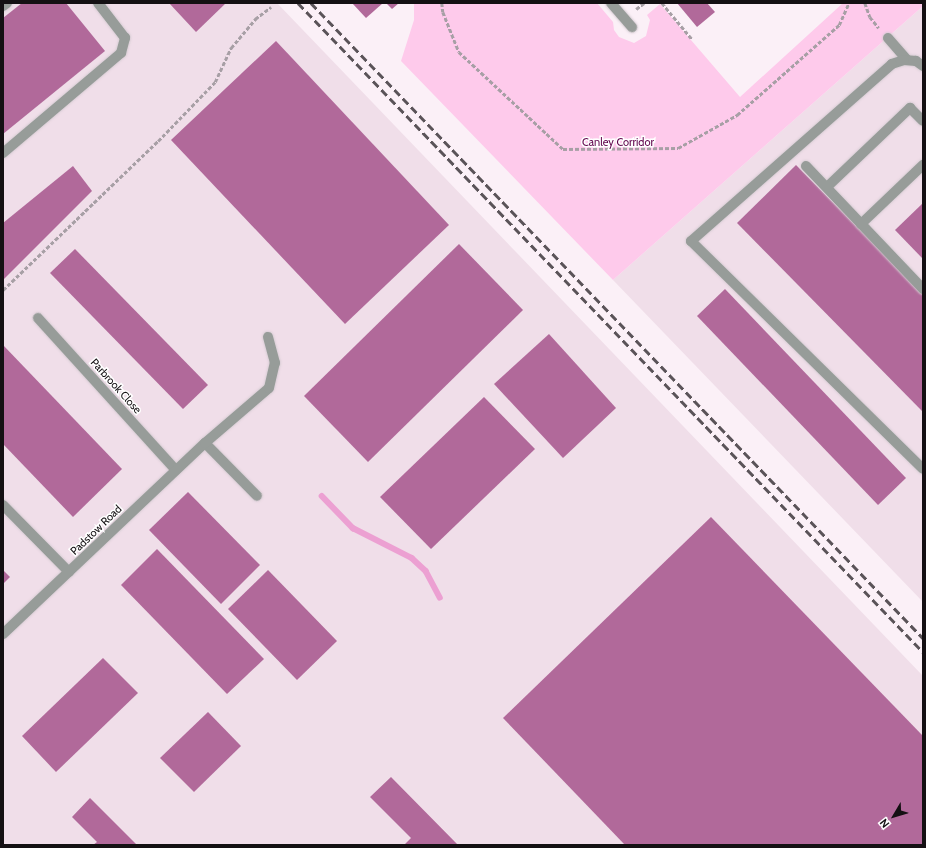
<!DOCTYPE html>
<style>
body{margin:0}
#map{position:relative;width:926px;height:848px;overflow:hidden;background:#fbf0f7;font-family:Cabin,sans-serif}
div>[style]{position:absolute}
.built>*{inset:0;background:#f0dee9}
.green>*{inset:0;background:#fecaeb}
.stream>*{height:5.5px;margin:-2.75px;padding:0 2.75px;transform-origin:2.75px;border-radius:2.75px;background:#eca0d2}
.building>*{inset:0;background:#b1699a}
.path>*{height:2.5px;margin-top:-1.25px;transform-origin:0;background:repeating-linear-gradient(90deg,#a79fa5 0 4px,transparent 0 6px)}
.roads{filter:drop-shadow(0 0 1px #d6ccd3) drop-shadow(0 0 1px #d6ccd3)}
.minor>*{height:10px;margin:-5px;padding:0 5px;transform-origin:5px;border-radius:5px;background:#979c99}
.rail>*{height:3px;margin-top:-1.5px;transform-origin:0;background:repeating-linear-gradient(90deg,#5a5358 0 8px,transparent 0 12px)}
span{translate:-50% -50%;white-space:nowrap;text-align:center;line-height:1.15;-webkit-text-stroke:3px #fff;paint-order:stroke}
.park-label{font-size:11px;color:#5f024b}
.street-label{font-size:11px;color:#141013}
.frame{position:absolute;inset:0;border:4px solid #141013;pointer-events:none}
.north{position:absolute;left:874px;top:796px;width:40px;height:40px;-webkit-text-stroke:3px #fff;paint-order:stroke;rotate:232deg;font-size:11px;font-weight:700;line-height:16px;text-align:center;color:#141013}
.north::after{content:'';display:block;margin:auto;width:14px;height:18px;background:#141013;clip-path:polygon(50% 0,100% 100%,50% 72%,0 100%)}
</style>
<div id="map">
<div class="built">
<i style="clip-path:polygon(3px 3px,277px 3px,923px 676px,923px 845px,3px 845px)"></i>
<i style="clip-path:polygon(923px 6px,923px 602px,613px 280px)"></i>
</div>
<div class="green">
<i style="clip-path:polygon(414px 3px,597px 3px,613px 22px,614px 30px,619px 37px,634px 43px,646px 36px,650px 20px,647px 15px,660px 4px,740px 97px,843px 3px,923px 3px,923px 6px,613px 280px,401px 61px,414px 20px)"></i>
</div>
<div class="stream">
<i style="left:322px;top:496px;width:45px;rotate:45.9deg"></i>
<i style="left:353px;top:528px;width:66px;rotate:27deg"></i>
<i style="left:412px;top:558px;width:19px;rotate:43deg"></i>
<i style="left:426px;top:571px;width:30px;rotate:62deg"></i>
</div>
<div class="building">
<i style="clip-path:polygon(22px 3px,66px 3px,105px 51px,3px 134px,3px 18px)"></i>
<i style="clip-path:polygon(169px 3px,226px 3px,196px 32px)"></i>
<i style="clip-path:polygon(352px 3px,383px 3px,366px 18px)"></i>
<i style="clip-path:polygon(386px 3px,399px 3px,392px 9px)"></i>
<i style="clip-path:polygon(677px 3px,707px 3px,715px 12px,697px 27px)"></i>
<i style="clip-path:polygon(276px 41px,449px 225px,345px 324px,171px 140px)"></i>
<i style="clip-path:polygon(796px 165px,923px 294px,923px 412px,737px 223px)"></i>
<i style="clip-path:polygon(73px 166px,92px 191px,3px 280px,3px 223px)"></i>
<i style="clip-path:polygon(923px 203px,923px 259px,895px 230px)"></i>
<i style="clip-path:polygon(459px 244px,523px 310px,368px 462px,304px 396px)"></i>
<i style="clip-path:polygon(75px 249px,208px 385px,183px 409px,50px 273px)"></i>
<i style="clip-path:polygon(725px 289px,906px 478px,878px 505px,697px 316px)"></i>
<i style="clip-path:polygon(549px 334px,616px 408px,563px 458px,494px 384px)"></i>
<i style="clip-path:polygon(3px 345px,122px 469px,73px 517px,3px 444px)"></i>
<i style="clip-path:polygon(484px 397px,535px 449px,431px 549px,380px 497px)"></i>
<i style="clip-path:polygon(188px 492px,260px 565px,221px 604px,149px 530px)"></i>
<i style="clip-path:polygon(711px 517px,923px 736px,923px 845px,625px 845px,503px 718px)"></i>
<i style="clip-path:polygon(157px 549px,264px 659px,227px 694px,121px 585px)"></i>
<i style="clip-path:polygon(3px 570px,10px 577px,3px 584px)"></i>
<i style="clip-path:polygon(268px 570px,337px 641px,297px 680px,228px 609px)"></i>
<i style="clip-path:polygon(103px 658px,138px 693px,56px 772px,22px 736px)"></i>
<i style="clip-path:polygon(208px 712px,241px 746px,194px 792px,160px 758px)"></i>
<i style="clip-path:polygon(391px 777px,458px 845px,404px 845px,411px 838px,370px 797px)"></i>
<i style="clip-path:polygon(90px 798px,137px 845px,93px 845px,97px 842px,72px 817px)"></i>
</div>
<div class="path">
<i style="left:442px;top:3px;width:9px;rotate:84deg"></i>
<i style="left:443px;top:12px;width:43px;rotate:68.2deg"></i>
<i style="left:459px;top:52px;width:142px;rotate:43deg"></i>
<i style="left:563px;top:149px;width:115px;rotate:-0.5deg"></i>
<i style="left:678px;top:148px;width:68px;rotate:-29.2deg"></i>
<i style="left:737px;top:115px;width:136px;rotate:-41.4deg"></i>
<i style="left:839px;top:25px;width:24px;rotate:-66deg"></i>
<i style="left:662px;top:3px;width:47px;rotate:50.2deg"></i>
<i style="left:865px;top:3px;width:15px;rotate:70deg"></i>
<i style="left:870px;top:17px;width:14px;rotate:51deg"></i>
<i style="left:636px;top:9px;width:10px;rotate:-37deg"></i>
<i style="left:3px;top:290px;width:215px;rotate:-43.9deg"></i>
<i style="left:158px;top:141px;width:82px;rotate:-46deg"></i>
<i style="left:215px;top:82px;width:38px;rotate:-65deg"></i>
<i style="left:231px;top:48px;width:38px;rotate:-50deg"></i>
<i style="left:255px;top:19px;width:20px;rotate:-37deg"></i>
</div>
<div class="roads">
<div class="minor">
<i style="left:611px;top:3px;width:32px;rotate:49deg"></i>
<i style="left:3px;top:6px;width:5px;rotate:-37deg"></i>
<i style="left:888px;top:38px;width:29px;rotate:49deg"></i>
<i style="left:923px;top:66px;width:9px;rotate:-144deg"></i>
<i style="left:916px;top:61px;width:12px;rotate:-175deg"></i>
<i style="left:904px;top:60px;width:13px;rotate:162deg"></i>
<i style="left:892px;top:64px;width:268px;rotate:138.6deg"></i>
<i style="left:691px;top:241px;width:325px;rotate:44.5deg"></i>
<i style="left:3px;top:153px;width:155px;rotate:-40.3deg"></i>
<i style="left:121px;top:53px;width:16px;rotate:-75deg"></i>
<i style="left:125px;top:38px;width:44px;rotate:-127.6deg"></i>
<i style="left:806px;top:166px;width:170px;rotate:46.4deg"></i>
<i style="left:827px;top:187px;width:115px;rotate:-43.6deg"></i>
<i style="left:910px;top:108px;width:18px;rotate:45deg"></i>
<i style="left:861px;top:224px;width:86px;rotate:-43.6deg"></i>
<i style="left:38px;top:318px;width:205px;rotate:47.8deg"></i>
<i style="left:205px;top:443px;width:74px;rotate:45.5deg"></i>
<i style="left:3px;top:505px;width:94px;rotate:45.4deg"></i>
<i style="left:3px;top:634px;width:278px;rotate:-43.4deg"></i>
<i style="left:205px;top:443px;width:84px;rotate:-40.7deg"></i>
<i style="left:269px;top:388px;width:26px;rotate:-77deg"></i>
<i style="left:275px;top:363px;width:27px;rotate:-105deg"></i>
</div>
</div>
<div class="rail">
<i style="left:298px;top:3px;width:901px;rotate:46.08deg"></i>
<i style="left:311px;top:3px;width:882px;rotate:46.06deg"></i>
</div>
<div class="park-label">
<span style="left:618px;top:142px">Canley Corridor</span>
</div>
<div class="street-label">
<span style="left:116px;top:386px;rotate:48deg">Parbrook Close</span>
<span style="left:96px;top:530px;rotate:-44deg">Padstow Road</span>
</div>
<div class="frame"></div>
<div class="north">N</div>
</div>
